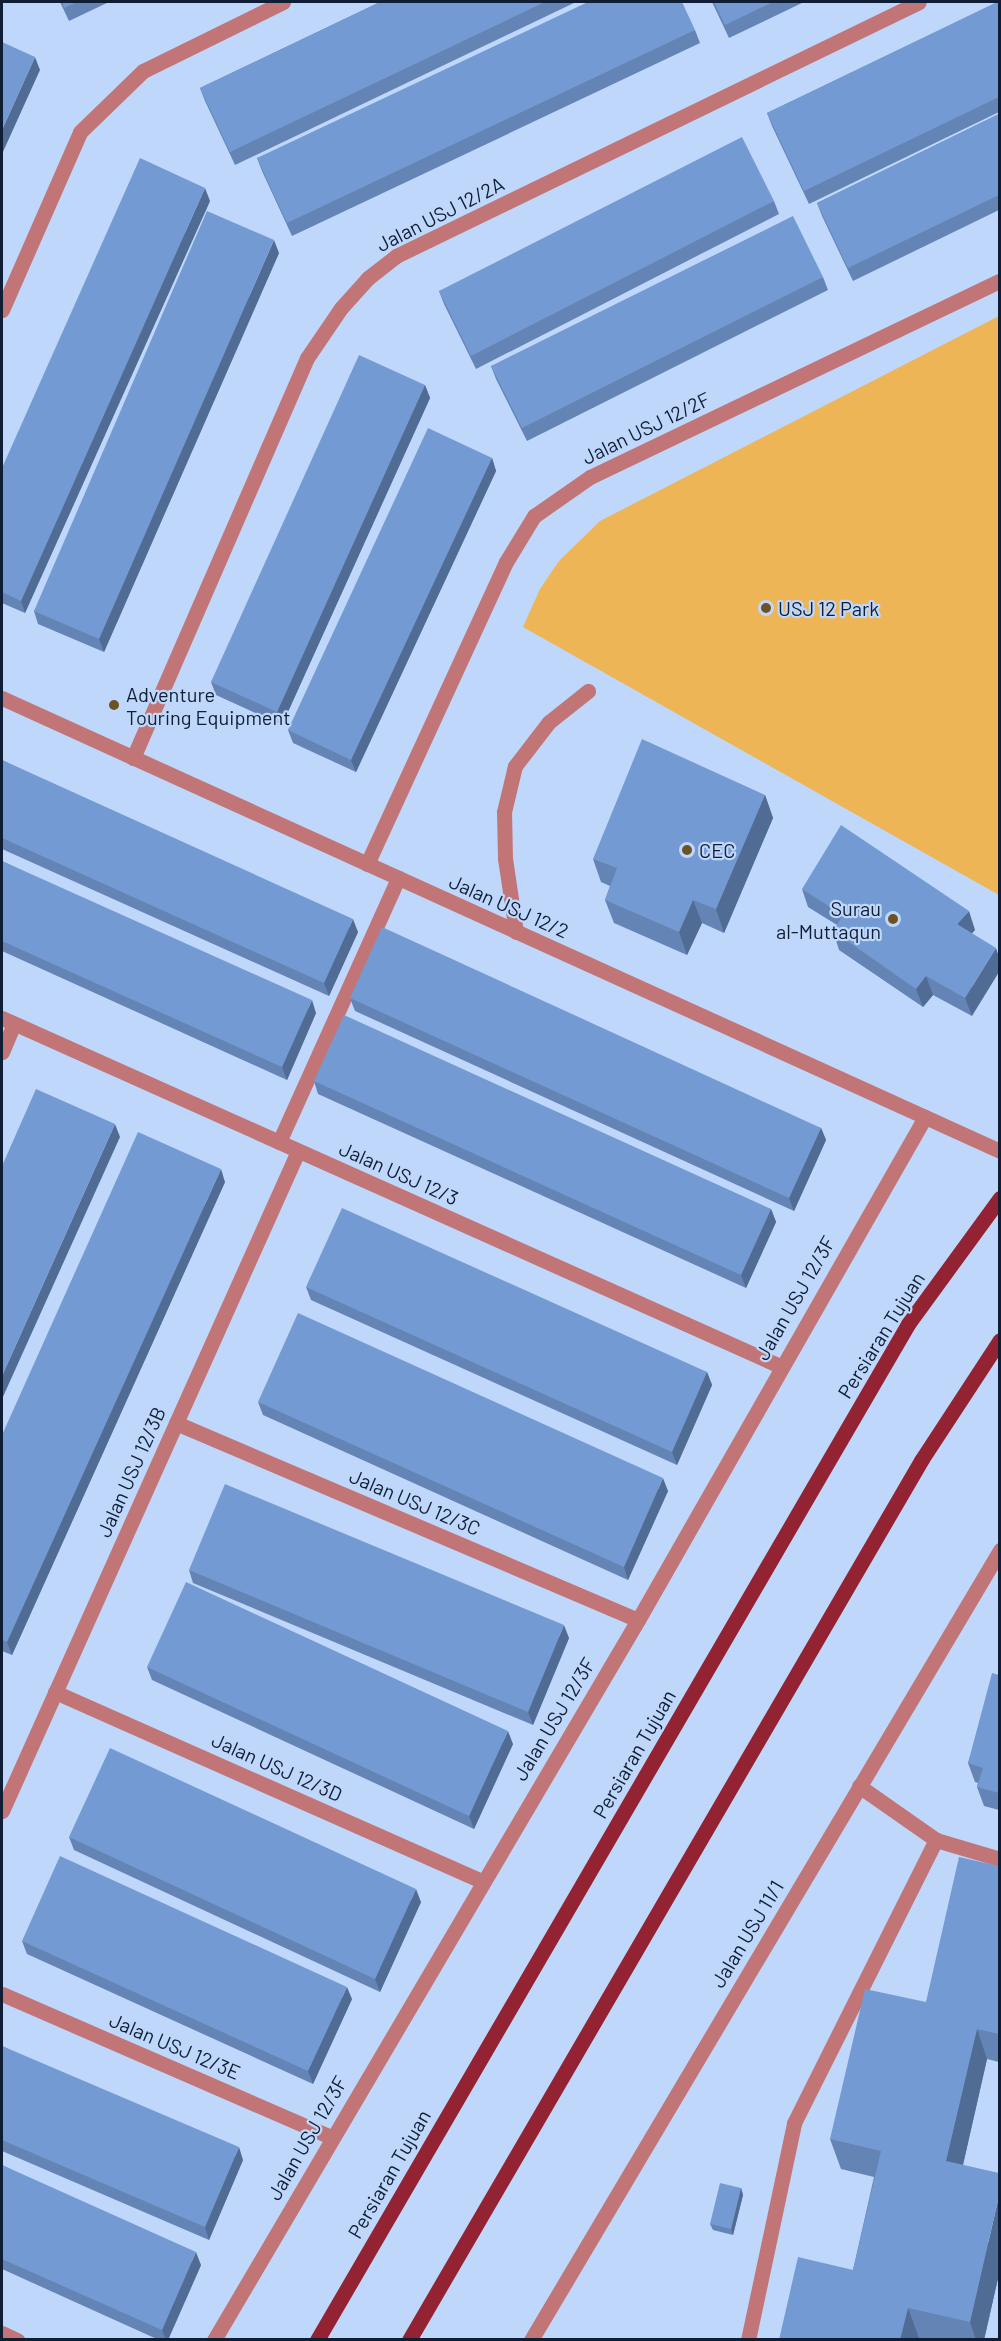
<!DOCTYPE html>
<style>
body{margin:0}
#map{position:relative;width:1001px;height:2341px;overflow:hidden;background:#bfd7fb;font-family:Barlow,sans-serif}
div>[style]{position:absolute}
.green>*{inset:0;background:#edb556}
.minor>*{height:15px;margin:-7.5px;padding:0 7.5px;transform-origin:7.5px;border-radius:7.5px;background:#c27577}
.major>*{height:15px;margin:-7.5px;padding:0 7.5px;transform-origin:7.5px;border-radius:7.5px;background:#932333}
.wall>*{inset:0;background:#6484b5}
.shaded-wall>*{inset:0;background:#516c94}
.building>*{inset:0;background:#749ad3}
.dots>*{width:16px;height:16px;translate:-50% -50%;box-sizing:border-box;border:3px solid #bfd7fb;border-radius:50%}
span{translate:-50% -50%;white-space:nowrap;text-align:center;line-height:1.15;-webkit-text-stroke:4.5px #bfd7fb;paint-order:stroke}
.street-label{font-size:20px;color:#0f1e34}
.poi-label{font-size:20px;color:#0f1e34}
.left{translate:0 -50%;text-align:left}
.right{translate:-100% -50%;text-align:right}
.frame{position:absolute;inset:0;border:3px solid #0f1e34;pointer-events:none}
</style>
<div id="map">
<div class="green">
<i style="clip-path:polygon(999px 316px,999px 895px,523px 627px,540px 589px,559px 561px,600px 521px)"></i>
</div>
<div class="minor">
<i style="left:2px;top:310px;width:194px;rotate:-66.3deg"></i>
<i style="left:80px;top:132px;width:88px;rotate:-44.1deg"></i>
<i style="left:143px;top:71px;width:156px;rotate:-26.2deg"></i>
<i style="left:2px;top:698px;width:1096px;rotate:24.41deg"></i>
<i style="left:133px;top:758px;width:436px;rotate:-66.5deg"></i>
<i style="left:307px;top:358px;width:60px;rotate:-55.8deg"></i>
<i style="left:341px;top:308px;width:40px;rotate:-48deg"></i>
<i style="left:368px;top:278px;width:36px;rotate:-38deg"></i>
<i style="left:396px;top:256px;width:581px;rotate:-25.9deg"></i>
<i style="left:367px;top:864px;width:332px;rotate:-65.3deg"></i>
<i style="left:506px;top:562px;width:54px;rotate:-58.7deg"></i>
<i style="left:534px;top:516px;width:68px;rotate:-34.9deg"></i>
<i style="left:590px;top:477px;width:454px;rotate:-25.6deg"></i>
<i style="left:516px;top:932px;width:75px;rotate:-98.5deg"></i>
<i style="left:505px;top:858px;width:46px;rotate:-91.2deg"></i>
<i style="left:504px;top:812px;width:47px;rotate:-76.6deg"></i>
<i style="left:515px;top:766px;width:56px;rotate:-52.3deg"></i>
<i style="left:549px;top:722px;width:50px;rotate:-38.5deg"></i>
<i style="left:2px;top:1018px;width:852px;rotate:24.1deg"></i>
<i style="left:2px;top:1052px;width:30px;rotate:-67deg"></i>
<i style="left:279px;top:1142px;width:290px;rotate:-65.7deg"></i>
<i style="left:176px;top:1423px;width:502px;rotate:23.09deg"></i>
<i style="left:55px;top:1692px;width:467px;rotate:23.9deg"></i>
<i style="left:859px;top:1786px;width:94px;rotate:35deg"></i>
<i style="left:936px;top:1840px;width:67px;rotate:16.5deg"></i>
<i style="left:2px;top:1811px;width:723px;rotate:-65.84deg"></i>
<i style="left:2px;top:1994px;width:359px;rotate:23.5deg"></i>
<i style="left:2px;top:2333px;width:17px;rotate:25deg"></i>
<i style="left:214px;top:2340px;width:836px;rotate:-59.51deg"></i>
<i style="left:638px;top:1620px;width:579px;rotate:-60.29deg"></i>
<i style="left:531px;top:2340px;width:919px;rotate:-59.3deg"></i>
<i style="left:748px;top:2340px;width:222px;rotate:-78deg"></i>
<i style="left:794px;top:2123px;width:317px;rotate:-63.4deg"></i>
</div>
<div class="major">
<i style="left:317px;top:2340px;width:1175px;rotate:-59.81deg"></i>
<i style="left:908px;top:1324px;width:156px;rotate:-53.9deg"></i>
<i style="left:409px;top:2340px;width:1019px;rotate:-59.79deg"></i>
<i style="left:922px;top:1459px;width:142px;rotate:-56.8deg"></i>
</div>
<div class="wall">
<i style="clip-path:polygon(60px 2px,109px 2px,69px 21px)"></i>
<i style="clip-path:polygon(380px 2px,576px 2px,235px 165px,205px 101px,200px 88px)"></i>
<i style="clip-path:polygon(712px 2px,804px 2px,729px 38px)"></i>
<i style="clip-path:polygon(999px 2px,999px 112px,809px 204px,772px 126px,767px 113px)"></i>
<i style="clip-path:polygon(695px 30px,700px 43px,292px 236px,262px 171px,257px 158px)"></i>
<i style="clip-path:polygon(999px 114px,999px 210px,853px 281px,822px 216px,817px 203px)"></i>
<i style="clip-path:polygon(210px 201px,25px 613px,2px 603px,2px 468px)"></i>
<i style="clip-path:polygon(774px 201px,779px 214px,476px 369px,444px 304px,439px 291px)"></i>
<i style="clip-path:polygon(279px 253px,104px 652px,38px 624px,34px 611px)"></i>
<i style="clip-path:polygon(823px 277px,828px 290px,527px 441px,496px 379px,491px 366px)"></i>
<i style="clip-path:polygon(425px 385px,430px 398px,282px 725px,216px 695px,211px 682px)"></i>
<i style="clip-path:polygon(492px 458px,496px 471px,356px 772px,293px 743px,288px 730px)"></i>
<i style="clip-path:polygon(2px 760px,358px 932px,329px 996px,2px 849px)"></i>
<i style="clip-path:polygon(765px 795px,773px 818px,724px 933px,702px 923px,687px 955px,614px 923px,605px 900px,610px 886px,601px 882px,593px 859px)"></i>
<i style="clip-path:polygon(2px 861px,316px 1013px,287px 1080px,2px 951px)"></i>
<i style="clip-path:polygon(802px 889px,975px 930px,972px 933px,972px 1016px,933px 995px,923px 1007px,839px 950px,833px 931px,837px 925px,808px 907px)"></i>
<i style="clip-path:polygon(350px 998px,821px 1128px,826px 1140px,794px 1211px,355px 1011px)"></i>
<i style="clip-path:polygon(314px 1081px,771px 1209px,776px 1222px,746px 1288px,318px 1094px)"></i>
<i style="clip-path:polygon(225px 1182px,12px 1655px,2px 1651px,2px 1435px)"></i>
<i style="clip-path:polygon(306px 1287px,707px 1372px,712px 1385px,677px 1465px,311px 1300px)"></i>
<i style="clip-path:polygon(258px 1402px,668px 1491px,628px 1580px,263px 1415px)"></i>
<i style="clip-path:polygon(189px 1570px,569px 1638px,533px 1725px,193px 1583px)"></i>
<i style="clip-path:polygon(147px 1667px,513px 1744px,474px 1829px,152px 1680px)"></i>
<i style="clip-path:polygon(999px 1675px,999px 1810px,984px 1806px,977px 1787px,978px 1783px,975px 1782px,968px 1763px)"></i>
<i style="clip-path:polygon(69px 1837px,421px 1902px,380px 1992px,74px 1850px)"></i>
<i style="clip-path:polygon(999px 1866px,999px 2062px,987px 2059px,963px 2165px,999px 2274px,984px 2340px,924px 2340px,919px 2338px,918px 2340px,779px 2340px,853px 2270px,874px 2177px,841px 2169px,830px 2139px,926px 2002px)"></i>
<i style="clip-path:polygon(22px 1941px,352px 1999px,313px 2084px,27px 1954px)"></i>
<i style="clip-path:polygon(2px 2046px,243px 2160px,209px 2240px,2px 2151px)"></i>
<i style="clip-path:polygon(2px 2165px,201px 2265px,168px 2340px,159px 2340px,2px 2269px)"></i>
<i style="clip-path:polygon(741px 2188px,743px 2195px,733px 2235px,713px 2230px,710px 2224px)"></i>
</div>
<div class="shaded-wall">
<i style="clip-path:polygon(35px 57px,40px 70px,2px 154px,2px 130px)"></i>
<i style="clip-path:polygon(205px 188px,210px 201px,25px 613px,21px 601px)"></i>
<i style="clip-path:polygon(274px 240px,279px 253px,104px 652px,99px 639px)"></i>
<i style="clip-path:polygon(425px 385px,430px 398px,282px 725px,277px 712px)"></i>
<i style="clip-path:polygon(492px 458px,496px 471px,356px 772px,351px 760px)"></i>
<i style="clip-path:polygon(765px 795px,773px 818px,724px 933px,716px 909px)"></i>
<i style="clip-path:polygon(693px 900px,702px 923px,687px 955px,679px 932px)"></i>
<i style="clip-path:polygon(969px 911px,975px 930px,964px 942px,957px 924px)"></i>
<i style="clip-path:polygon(353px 919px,358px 932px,329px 996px,324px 983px)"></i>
<i style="clip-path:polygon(996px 948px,999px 957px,999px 972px,972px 1016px,965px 998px)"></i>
<i style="clip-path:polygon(926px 976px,933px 995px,923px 1007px,916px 989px)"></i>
<i style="clip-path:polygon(312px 1000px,316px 1013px,287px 1080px,282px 1067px)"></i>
<i style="clip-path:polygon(115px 1124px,120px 1137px,2px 1399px,2px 1376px)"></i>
<i style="clip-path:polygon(821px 1128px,826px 1140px,794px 1211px,789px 1198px)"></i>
<i style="clip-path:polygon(221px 1169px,225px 1182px,12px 1655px,7px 1642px)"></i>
<i style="clip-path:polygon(771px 1209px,776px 1222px,746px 1288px,741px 1275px)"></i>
<i style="clip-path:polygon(707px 1372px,712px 1385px,677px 1465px,672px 1452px)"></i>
<i style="clip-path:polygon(663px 1478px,668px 1491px,628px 1580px,624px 1567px)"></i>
<i style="clip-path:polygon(564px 1625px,569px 1638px,533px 1725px,528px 1712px)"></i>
<i style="clip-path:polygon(508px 1731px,513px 1744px,474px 1829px,469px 1816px)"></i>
<i style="clip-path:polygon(416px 1889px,421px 1902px,380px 1992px,375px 1979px)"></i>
<i style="clip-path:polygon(347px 1987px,352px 1999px,313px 2084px,308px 2071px)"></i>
<i style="clip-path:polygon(977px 2029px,987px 2059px,957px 2191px,946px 2161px)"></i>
<i style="clip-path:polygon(239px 2147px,243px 2160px,209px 2240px,205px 2227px)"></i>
<i style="clip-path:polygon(741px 2188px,743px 2195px,733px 2235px,731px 2229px)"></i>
<i style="clip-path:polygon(999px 2196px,999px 2274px,984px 2340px,976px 2340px,970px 2322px)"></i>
<i style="clip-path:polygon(196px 2252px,201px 2265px,168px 2340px,166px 2340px,162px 2330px)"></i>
<i style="clip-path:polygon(908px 2308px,919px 2338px,918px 2340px,900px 2340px)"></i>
</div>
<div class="building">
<i style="clip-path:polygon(62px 2px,77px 2px,64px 8px)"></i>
<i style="clip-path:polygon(380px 2px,545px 2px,230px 152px,200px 88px)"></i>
<i style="clip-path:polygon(588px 2px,682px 2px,695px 30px,287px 223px,257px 158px)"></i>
<i style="clip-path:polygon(714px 2px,773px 2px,725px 25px)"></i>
<i style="clip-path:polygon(997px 2px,999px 2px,999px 97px,804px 191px,767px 113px)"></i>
<i style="clip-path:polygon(2px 42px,35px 57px,2px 130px)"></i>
<i style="clip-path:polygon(999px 114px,999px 195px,848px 268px,817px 203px)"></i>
<i style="clip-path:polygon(742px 137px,774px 201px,471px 356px,439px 291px)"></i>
<i style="clip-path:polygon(140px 158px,205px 188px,21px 601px,2px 592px,2px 468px)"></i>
<i style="clip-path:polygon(207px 211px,274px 240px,99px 639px,34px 611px)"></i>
<i style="clip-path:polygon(793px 216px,823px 277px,522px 428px,491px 366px)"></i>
<i style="clip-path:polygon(359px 355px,425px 385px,277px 712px,211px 682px)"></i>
<i style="clip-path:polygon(428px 428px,492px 458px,351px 760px,288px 730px)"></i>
<i style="clip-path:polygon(642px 739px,765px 795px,716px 909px,693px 900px,679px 932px,605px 900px,617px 868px,593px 859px)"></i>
<i style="clip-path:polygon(2px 760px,353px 919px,324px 983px,2px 838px)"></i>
<i style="clip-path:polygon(841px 825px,969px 911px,957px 924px,996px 948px,965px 998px,926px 976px,916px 989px,833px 931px,843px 915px,802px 889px)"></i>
<i style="clip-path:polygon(2px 861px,312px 1000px,282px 1067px,2px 941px)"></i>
<i style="clip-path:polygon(382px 927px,821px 1128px,789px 1198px,350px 998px)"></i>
<i style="clip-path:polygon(344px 1015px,771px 1209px,741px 1275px,314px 1081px)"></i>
<i style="clip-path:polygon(36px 1089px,115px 1124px,2px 1376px,2px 1166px)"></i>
<i style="clip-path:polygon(138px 1132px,221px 1169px,7px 1642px,2px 1640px,2px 1435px)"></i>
<i style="clip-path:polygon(342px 1208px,707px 1372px,672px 1452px,306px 1287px)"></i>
<i style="clip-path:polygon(298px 1313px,663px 1478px,624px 1567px,258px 1402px)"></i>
<i style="clip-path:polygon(225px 1484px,564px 1625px,528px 1712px,189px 1570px)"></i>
<i style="clip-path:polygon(186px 1582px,508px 1731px,469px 1816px,147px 1667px)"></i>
<i style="clip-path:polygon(992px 1673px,999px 1675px,999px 1793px,977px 1787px,983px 1768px,968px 1763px)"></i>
<i style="clip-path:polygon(110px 1748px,416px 1889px,375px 1979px,69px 1837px)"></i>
<i style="clip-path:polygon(60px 1856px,347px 1987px,308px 2071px,22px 1941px)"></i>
<i style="clip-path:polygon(959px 1857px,999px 1866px,999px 2034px,977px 2029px,946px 2161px,999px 2173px,999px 2196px,970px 2322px,908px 2308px,900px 2340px,779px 2340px,798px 2257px,853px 2270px,881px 2151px,830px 2139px,865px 1989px,926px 2002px)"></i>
<i style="clip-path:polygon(2px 2046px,239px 2147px,205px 2227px,2px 2140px)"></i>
<i style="clip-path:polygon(2px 2165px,196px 2252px,162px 2330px,2px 2259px)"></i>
<i style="clip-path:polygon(720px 2183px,741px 2188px,731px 2229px,710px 2224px)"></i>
</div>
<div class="dots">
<i style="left:766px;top:608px;background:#6d5224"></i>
<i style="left:114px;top:705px;background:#6d5224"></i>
<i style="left:687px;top:850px;background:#6d5224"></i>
<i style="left:893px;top:919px;background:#6d5224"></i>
</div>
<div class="street-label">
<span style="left:440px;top:214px;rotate:-27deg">Jalan USJ 12/2A</span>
<span style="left:646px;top:428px;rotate:-26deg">Jalan USJ 12/2F</span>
<span style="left:509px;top:906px;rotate:24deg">Jalan USJ 12/2</span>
<span style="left:399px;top:1173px;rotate:24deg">Jalan USJ 12/3</span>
<span style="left:795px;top:1298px;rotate:-60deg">Jalan USJ 12/3F</span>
<span style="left:881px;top:1335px;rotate:-58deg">Persiaran Tujuan</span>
<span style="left:131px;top:1472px;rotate:-66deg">Jalan USJ 12/3B</span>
<span style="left:415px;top:1502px;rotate:23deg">Jalan USJ 12/3C</span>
<span style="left:554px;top:1719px;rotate:-59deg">Jalan USJ 12/3F</span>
<span style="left:634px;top:1754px;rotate:-60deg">Persiaran Tujuan</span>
<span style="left:277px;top:1767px;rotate:24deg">Jalan USJ 12/3D</span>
<span style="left:747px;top:1934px;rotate:-59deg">Jalan USJ 11/1</span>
<span style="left:175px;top:2046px;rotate:23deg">Jalan USJ 12/3E</span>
<span style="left:307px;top:2138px;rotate:-60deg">Jalan USJ 12/3F</span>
<span style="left:389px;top:2174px;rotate:-60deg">Persiaran Tujuan</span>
</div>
<div class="poi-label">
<span class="left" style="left:778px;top:608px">USJ 12 Park</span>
<span class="left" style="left:126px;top:706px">Adventure<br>Touring Equipment</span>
<span class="left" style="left:699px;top:850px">CEC</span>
<span class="right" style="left:881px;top:920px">Surau<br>al-Muttaqun</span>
</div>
<div class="frame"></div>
</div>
